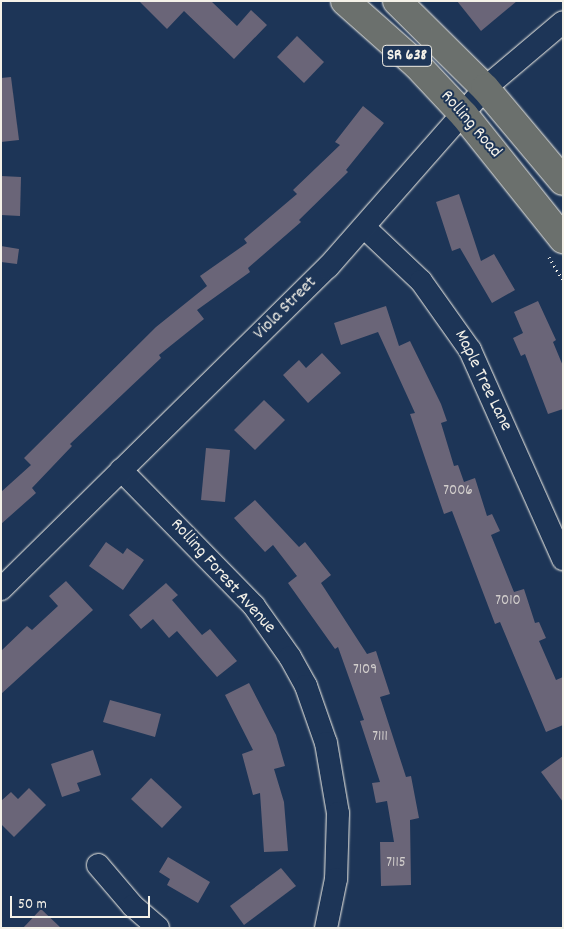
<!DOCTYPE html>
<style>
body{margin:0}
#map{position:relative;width:564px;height:929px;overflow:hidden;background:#1d3557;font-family:Dekko,sans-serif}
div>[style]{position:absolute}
.building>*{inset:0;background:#6a6578}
.path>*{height:3px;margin-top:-1.5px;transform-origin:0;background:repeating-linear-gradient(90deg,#f4f1e8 0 1px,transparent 0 5px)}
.roads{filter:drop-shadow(0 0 1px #f4f1e8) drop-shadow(0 0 1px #f4f1e8)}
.minor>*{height:22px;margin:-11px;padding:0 11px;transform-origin:11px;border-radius:11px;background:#1d3557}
.primary>*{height:28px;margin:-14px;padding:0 14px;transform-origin:14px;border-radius:14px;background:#6b706d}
span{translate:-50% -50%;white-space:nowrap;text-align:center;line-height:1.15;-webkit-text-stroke:4px #1d3557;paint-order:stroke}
.number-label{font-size:15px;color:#d2cecc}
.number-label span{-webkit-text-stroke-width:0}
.shield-label span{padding:1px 4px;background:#1d3557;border:1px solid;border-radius:4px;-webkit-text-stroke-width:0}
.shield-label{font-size:16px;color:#f4f1e8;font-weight:700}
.street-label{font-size:18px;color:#f4f1e8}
.frame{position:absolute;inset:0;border:2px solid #f4f1e8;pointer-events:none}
.scale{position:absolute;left:10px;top:896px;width:140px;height:22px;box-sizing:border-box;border:2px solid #f4f1e8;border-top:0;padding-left:6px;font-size:15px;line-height:18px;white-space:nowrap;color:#f4f1e8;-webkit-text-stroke:4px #1d3557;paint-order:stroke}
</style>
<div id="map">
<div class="building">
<i style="clip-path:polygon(139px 1px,211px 1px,237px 26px,251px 10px,267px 25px,234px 59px,184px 11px,167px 29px)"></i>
<i style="clip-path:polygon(457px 1px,517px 1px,481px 31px)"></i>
<i style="clip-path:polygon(297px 36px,324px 62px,304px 83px,277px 57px)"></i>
<i style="clip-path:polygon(11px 77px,19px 140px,1px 142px,1px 78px)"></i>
<i style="clip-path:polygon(363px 106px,384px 123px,346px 170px,348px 172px,299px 220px,301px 222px,248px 268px,250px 272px,197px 310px,204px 319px,159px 355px,161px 358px,70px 444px,72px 446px,32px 488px,36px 493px,1px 524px,1px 492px,31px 465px,24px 458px,156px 327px,207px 286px,200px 276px,247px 243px,244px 239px,297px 194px,293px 190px,340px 145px,335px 142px)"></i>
<i style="clip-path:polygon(1px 176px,21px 177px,20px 216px,1px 215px)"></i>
<i style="clip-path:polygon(459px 194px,481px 261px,494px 254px,515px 290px,492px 303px,460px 248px,452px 251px,436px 202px)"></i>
<i style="clip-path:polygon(1px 246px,19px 249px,17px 264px,1px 262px)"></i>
<i style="clip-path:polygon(538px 301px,556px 340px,553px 342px,563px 366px,563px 409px,548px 414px,525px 354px,521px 356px,513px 338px,523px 333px,514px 312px)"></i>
<i style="clip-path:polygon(386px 306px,399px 346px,410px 341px,441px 404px,447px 421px,441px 423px,454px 466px,458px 465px,464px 482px,475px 478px,487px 516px,492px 514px,500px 531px,491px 535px,514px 592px,524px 589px,535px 623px,539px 622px,546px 638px,539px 641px,556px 680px,563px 677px,563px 725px,546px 732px,500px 622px,495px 624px,452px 511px,444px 514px,410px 414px,415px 413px,378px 332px,341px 345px,334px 323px)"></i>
<i style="clip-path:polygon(322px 353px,341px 373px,308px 403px,283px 375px,299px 360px,306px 368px)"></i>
<i style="clip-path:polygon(264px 400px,285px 420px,255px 450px,234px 430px)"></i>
<i style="clip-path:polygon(206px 448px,230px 450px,225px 502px,201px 500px)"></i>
<i style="clip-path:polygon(255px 500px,299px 547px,305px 542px,331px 575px,321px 583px,367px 654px,376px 651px,390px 694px,380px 697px,406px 777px,411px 776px,419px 818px,410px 820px,411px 885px,381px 886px,380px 842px,394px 842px,387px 801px,376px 803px,372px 783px,380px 782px,360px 721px,364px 720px,338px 647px,335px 649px,288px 583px,297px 576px,273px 545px,265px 552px,234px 518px)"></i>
<i style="clip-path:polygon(106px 542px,123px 554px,127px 548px,144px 560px,123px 590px,89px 566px)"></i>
<i style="clip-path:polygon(66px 581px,93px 610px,1px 694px,1px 651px,27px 626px,32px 630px,58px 606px,49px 596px)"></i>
<i style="clip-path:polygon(166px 583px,178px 595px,172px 600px,202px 635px,210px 629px,237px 661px,217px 677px,177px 631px,169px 638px,153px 619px,141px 629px,129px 615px)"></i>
<i style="clip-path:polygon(249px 683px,276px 735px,285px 766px,274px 769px,284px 802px,288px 851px,264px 852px,260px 793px,253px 795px,242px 754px,253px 750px,225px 695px)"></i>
<i style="clip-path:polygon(110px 700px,161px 714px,155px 737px,103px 722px)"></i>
<i style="clip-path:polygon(93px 750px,101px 775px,77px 783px,80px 791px,62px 797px,51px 764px)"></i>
<i style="clip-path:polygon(563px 756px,563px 802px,541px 772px)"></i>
<i style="clip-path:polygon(151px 778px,182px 807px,162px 828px,131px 799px)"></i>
<i style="clip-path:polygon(29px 788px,46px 805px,14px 837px,1px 824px,1px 801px,11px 792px,18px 799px)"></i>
<i style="clip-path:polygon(168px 857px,210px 882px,198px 903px,167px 885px,170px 879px,159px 872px)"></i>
<i style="clip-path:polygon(281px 868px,296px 886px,244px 925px,230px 906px)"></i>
<i style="clip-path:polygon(41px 909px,61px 928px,23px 928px)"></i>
</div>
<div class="path">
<i style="left:549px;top:257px;width:27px;rotate:59deg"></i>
</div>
<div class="roads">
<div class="minor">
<i style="left:365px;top:228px;width:77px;rotate:43.4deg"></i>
<i style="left:421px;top:281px;width:85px;rotate:54.6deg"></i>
<i style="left:470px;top:350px;width:229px;rotate:66deg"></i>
<i style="left:121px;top:470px;width:190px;rotate:45.6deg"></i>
<i style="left:254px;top:606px;width:62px;rotate:54.8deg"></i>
<i style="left:290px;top:657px;width:33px;rotate:61deg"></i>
<i style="left:306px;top:686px;width:60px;rotate:70.7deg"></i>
<i style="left:326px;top:743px;width:71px;rotate:80.3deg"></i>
<i style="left:338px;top:813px;width:66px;rotate:91.7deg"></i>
<i style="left:336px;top:879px;width:50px;rotate:101.5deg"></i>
<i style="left:1px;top:589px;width:459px;rotate:-44.6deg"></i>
<i style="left:328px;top:267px;width:238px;rotate:-48.7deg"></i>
<i style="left:485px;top:88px;width:102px;rotate:-40.2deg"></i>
<i style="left:98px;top:865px;width:54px;rotate:49.5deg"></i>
<i style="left:133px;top:906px;width:33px;rotate:41deg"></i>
</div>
<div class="primary">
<i style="left:345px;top:1px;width:96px;rotate:41.6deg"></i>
<i style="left:417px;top:65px;width:69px;rotate:46.8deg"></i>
<i style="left:464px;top:115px;width:159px;rotate:51.4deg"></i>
<i style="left:397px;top:1px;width:124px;rotate:44.7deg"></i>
<i style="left:485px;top:88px;width:121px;rotate:50deg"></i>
</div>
</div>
<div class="number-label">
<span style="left:458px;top:492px">7006</span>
<span style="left:508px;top:602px">7010</span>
<span style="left:365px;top:671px">7109</span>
<span style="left:380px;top:738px">7111</span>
<span style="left:396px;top:864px">7115</span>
</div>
<div class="shield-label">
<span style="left:407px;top:56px">SR 638</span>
</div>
<div class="street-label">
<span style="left:470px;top:125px;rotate:49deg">Rolling Road</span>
<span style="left:286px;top:309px;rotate:-45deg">Viola Street</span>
<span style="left:482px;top:381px;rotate:64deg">Maple Tree Lane</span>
<span style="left:222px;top:577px;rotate:48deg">Rolling Forest Avenue</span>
</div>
<div class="frame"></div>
<div class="scale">50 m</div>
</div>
